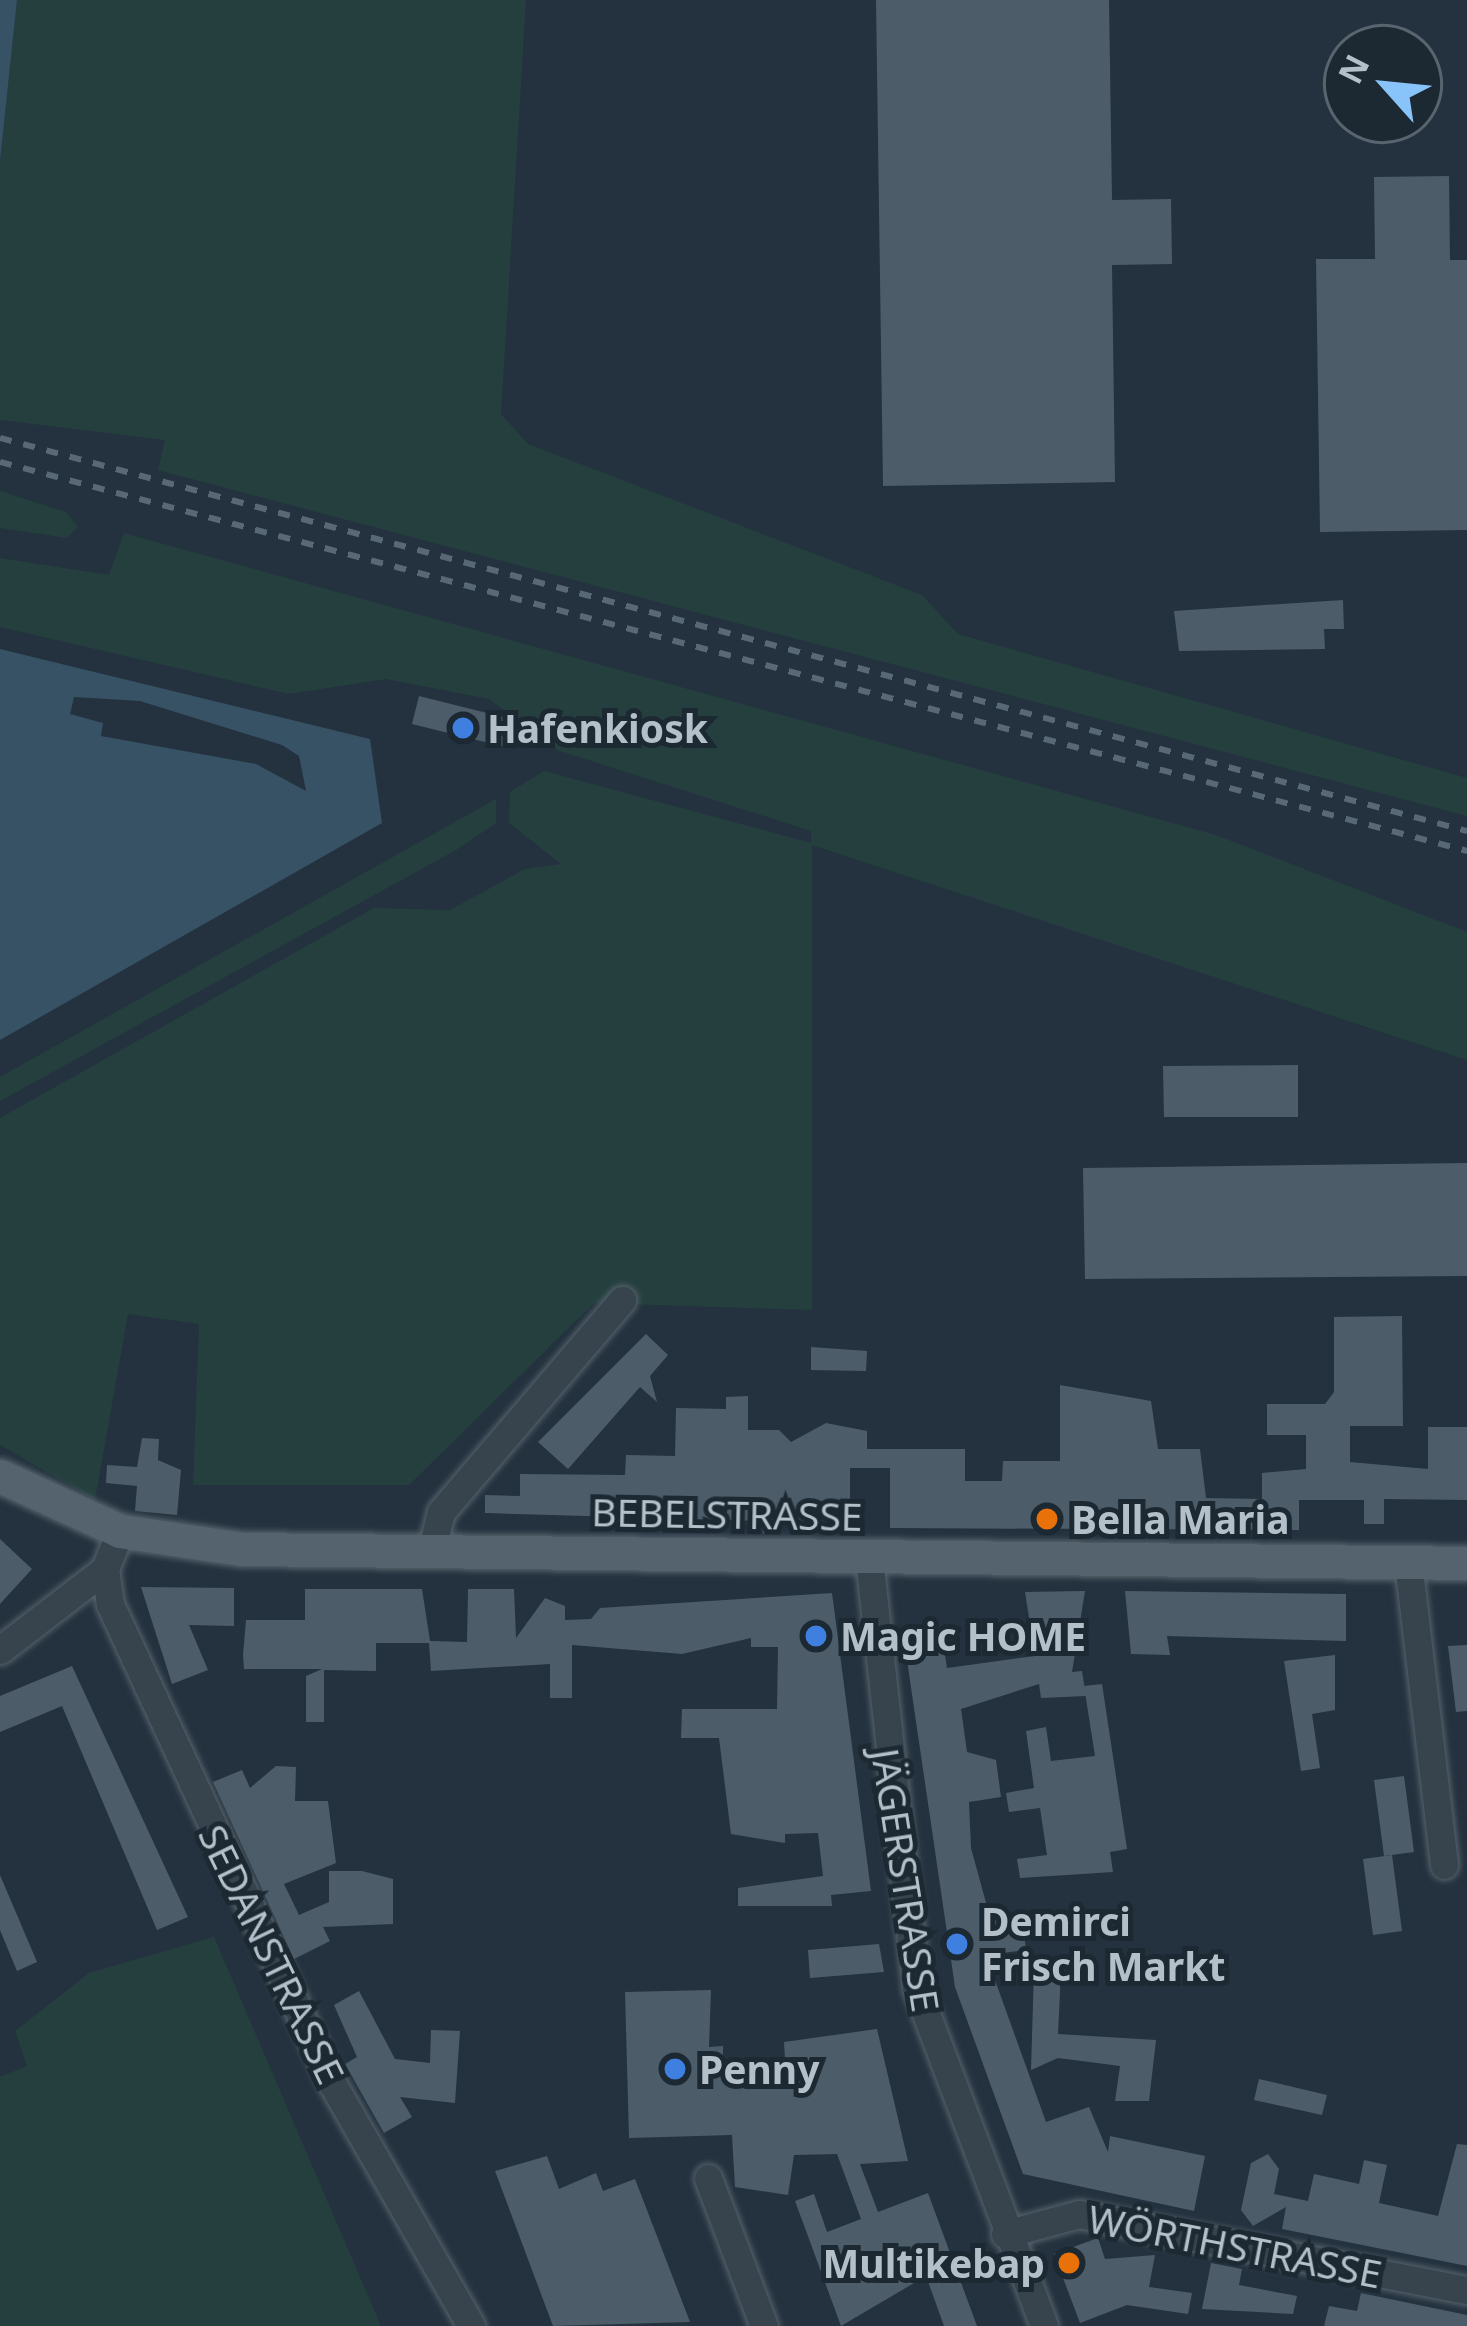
<!DOCTYPE html>
<meta charset="utf-8">
<style>
body{margin:0}
#map{position:relative;width:1467px;height:2326px;overflow:hidden;background:#23323e;font-family:"Noto Sans",sans-serif}
div>[style]{position:absolute}
.green>*{inset:0;background:#253f3f}
.water>*{inset:0;background:#375165}
.pier>*{inset:0;background:#23323e}
.building>*{inset:0;background:#4c5d69}
.roads{filter:drop-shadow(0 0 3px #55626c) drop-shadow(0 0 3px #55626c)}
.minor>*{height:27px;margin:-13.5px;padding:0 13.5px;transform-origin:13.5px;border-radius:13.5px;background:#37444e}
.major>*{height:33px;margin:-16.5px;padding:0 16.5px;transform-origin:16.5px;border-radius:16.5px;background:#55636e}
.rail>*{height:6px;margin-top:-3px;transform-origin:0;background:repeating-linear-gradient(90deg,#596875 0 12px,transparent 0 24px)}
.dots>*{width:33px;height:33px;translate:-50% -50%;box-sizing:border-box;border:6px solid #1c2933;border-radius:50%}
span{translate:-50% -50%;white-space:nowrap;text-align:center;line-height:1.15;-webkit-text-stroke:10px #1c2933;paint-order:stroke}
.poi-label{font-size:39px;color:#b3bfc9;font-weight:700}
.left{translate:0 -50%;text-align:left}
.right{translate:-100% -50%;text-align:right}
.street-label{font-size:39px;color:#b3bfc9}
.north{position:absolute;left:1323px;top:24px;width:120px;height:120px;box-sizing:border-box;background:#1c2933;border:3px solid #58656f;border-radius:50%;rotate:297deg;font-size:33px;font-weight:700;line-height:48px;text-align:center;color:#b3bfc9}
.north::after{content:'';display:block;margin:auto;width:42px;height:54px;background:#88c3fa;clip-path:polygon(50% 0,100% 100%,50% 72%,0 100%)}
</style>
<div id="map">
<div class="green">
<i style="clip-path:polygon(17px 0,526px 0,501px 414px,528px 444px,922px 595px,958px 634px,1467px 778px,1467px 816px,158px 470px,165px 440px,0 420px,0 161px)"></i>
<i style="clip-path:polygon(0 491px,66px 512px,78px 527px,67px 538px,0 528px)"></i>
<i style="clip-path:polygon(124px 533px,1216px 835px,1467px 932px,1467px 1060px,812px 845px,812px 1310px,594px 1303px,409px 1485px,193px 1485px,199px 1324px,128px 1314px,95px 1500px,0 1445px,0 1118px,374px 908px,450px 910px,525px 869px,561px 864px,509px 823px,510px 792px,544px 771px,811px 843px,811px 831px,557px 750px,489px 699px,386px 679px,289px 694px,0 627px,0 558px,109px 575px)"></i>
<i style="clip-path:polygon(496px 799px,496px 823px,456px 850px,0 1101px,0 1077px)"></i>
<i style="clip-path:polygon(214px 1937px,381px 2326px,0 2326px,0 2077px,27px 2066px,15px 2031px,89px 1973px)"></i>
</div>
<div class="water">
<i style="clip-path:polygon(0 0,17px 0,0 161px)"></i>
<i style="clip-path:polygon(0 649px,370px 739px,382px 823px,0 1040px)"></i>
</div>
<div class="pier">
<i style="clip-path:polygon(74px 697px,140px 701px,282px 745px,299px 756px,306px 791px,256px 764px,101px 736px,103px 723px,70px 714px)"></i>
</div>
<div class="building">
<i style="clip-path:polygon(876px 0,1109px 0,1112px 200px,1171px 199px,1172px 264px,1112px 265px,1115px 482px,883px 486px)"></i>
<i style="clip-path:polygon(1449px 176px,1450px 260px,1467px 260px,1467px 530px,1320px 532px,1316px 259px,1375px 259px,1374px 177px)"></i>
<i style="clip-path:polygon(1343px 600px,1344px 629px,1324px 629px,1325px 649px,1179px 651px,1174px 611px)"></i>
<i style="clip-path:polygon(419px 696px,515px 720px,509px 748px,412px 724px)"></i>
<i style="clip-path:polygon(1298px 1065px,1298px 1117px,1164px 1117px,1163px 1066px)"></i>
<i style="clip-path:polygon(1467px 1163px,1467px 1276px,1085px 1279px,1083px 1168px)"></i>
<i style="clip-path:polygon(1402px 1316px,1403px 1426px,1350px 1426px,1350px 1462px,1428px 1469px,1428px 1427px,1467px 1427px,1467px 1500px,1384px 1499px,1384px 1524px,1364px 1524px,1364px 1500px,1299px 1500px,1299px 1530px,890px 1528px,890px 1468px,850px 1468px,850px 1527px,809px 1527px,785px 1510px,763px 1534px,762px 1521px,485px 1513px,485px 1495px,520px 1496px,520px 1474px,625px 1475px,626px 1455px,675px 1456px,676px 1408px,726px 1409px,726px 1397px,748px 1396px,748px 1430px,779px 1430px,791px 1442px,826px 1423px,867px 1431px,867px 1449px,965px 1449px,965px 1481px,1002px 1481px,1003px 1461px,1060px 1461px,1060px 1385px,1151px 1401px,1158px 1449px,1200px 1449px,1206px 1498px,1262px 1499px,1262px 1473px,1306px 1469px,1306px 1435px,1267px 1435px,1267px 1404px,1325px 1404px,1334px 1392px,1334px 1317px)"></i>
<i style="clip-path:polygon(646px 1334px,668px 1355px,650px 1376px,657px 1402px,640px 1387px,568px 1469px,538px 1442px)"></i>
<i style="clip-path:polygon(811px 1347px,867px 1351px,866px 1371px,811px 1370px)"></i>
<i style="clip-path:polygon(142px 1438px,159px 1439px,158px 1460px,181px 1470px,177px 1515px,135px 1511px,137px 1486px,106px 1483px,107px 1465px,137px 1467px)"></i>
<i style="clip-path:polygon(0 1539px,32px 1569px,0 1604px)"></i>
<i style="clip-path:polygon(141px 1587px,234px 1588px,234px 1626px,189px 1625px,208px 1670px,172px 1684px)"></i>
<i style="clip-path:polygon(305px 1589px,422px 1589px,430px 1641px,467px 1642px,468px 1589px,514px 1589px,516px 1638px,545px 1598px,565px 1606px,565px 1620px,591px 1619px,600px 1608px,832px 1593px,871px 1891px,831px 1895px,832px 1906px,738px 1906px,738px 1888px,823px 1876px,818px 1833px,785px 1834px,785px 1843px,731px 1834px,719px 1738px,681px 1738px,682px 1709px,777px 1709px,778px 1647px,751px 1647px,751px 1638px,682px 1654px,572px 1645px,572px 1698px,550px 1698px,550px 1664px,431px 1671px,429px 1643px,376px 1643px,376px 1671px,324px 1670px,324px 1722px,306px 1722px,306px 1676px,322px 1669px,244px 1669px,243px 1655px,246px 1620px,305px 1620px)"></i>
<i style="clip-path:polygon(1085px 1591px,1072px 1672px,1082px 1671px,1086px 1696px,1041px 1698px,1039px 1684px,961px 1709px,967px 1752px,996px 1760px,1001px 1797px,969px 1802px,971px 1848px,991px 1921px,1022px 1917px,1026px 1950px,986px 1955px,1046px 2122px,1089px 2107px,1108px 2152px,1110px 2136px,1205px 2156px,1194px 2211px,1023px 2174px,955px 1987px,903px 1633px,941px 1628px,947px 1668px,1035px 1656px,1025px 1592px)"></i>
<i style="clip-path:polygon(1125px 1591px,1346px 1594px,1346px 1641px,1167px 1636px,1170px 1655px,1131px 1654px)"></i>
<i style="clip-path:polygon(1467px 1645px,1467px 1711px,1456px 1712px,1448px 1646px)"></i>
<i style="clip-path:polygon(1335px 1655px,1335px 1710px,1312px 1714px,1320px 1768px,1301px 1771px,1284px 1661px)"></i>
<i style="clip-path:polygon(72px 1666px,188px 1917px,157px 1930px,62px 1706px,0 1732px,0 1696px)"></i>
<i style="clip-path:polygon(1102px 1684px,1127px 1849px,1110px 1852px,1113px 1872px,1020px 1878px,1017px 1859px,1047px 1855px,1040px 1808px,1009px 1812px,1006px 1793px,1034px 1788px,1026px 1731px,1046px 1727px,1051px 1761px,1095px 1756px,1084px 1686px)"></i>
<i style="clip-path:polygon(276px 1766px,296px 1767px,295px 1801px,328px 1801px,336px 1863px,284px 1884px,299px 1915px,329px 1902px,329px 1871px,362px 1871px,393px 1879px,393px 1924px,323px 1927px,330px 1941px,294px 1959px,213px 1782px,242px 1770px,250px 1788px)"></i>
<i style="clip-path:polygon(1404px 1776px,1414px 1852px,1384px 1856px,1374px 1780px)"></i>
<i style="clip-path:polygon(1392px 1855px,1402px 1931px,1373px 1935px,1363px 1859px)"></i>
<i style="clip-path:polygon(0 1875px,37px 1962px,17px 1971px,0 1930px)"></i>
<i style="clip-path:polygon(879px 1944px,884px 1972px,810px 1978px,808px 1950px)"></i>
<i style="clip-path:polygon(1034px 1969px,1061px 1971px,1058px 2034px,1156px 2040px,1149px 2101px,1115px 2101px,1120px 2066px,1058px 2058px,1031px 2070px)"></i>
<i style="clip-path:polygon(711px 1990px,709px 2047px,723px 2046px,723px 2061px,785px 2060px,784px 2042px,877px 2029px,908px 2161px,860px 2164px,878px 2212px,928px 2193px,977px 2326px,944px 2326px,926px 2276px,841px 2326px,795px 2201px,814px 2194px,827px 2232px,861px 2219px,837px 2154px,794px 2155px,788px 2195px,735px 2187px,732px 2135px,629px 2138px,625px 1992px)"></i>
<i style="clip-path:polygon(359px 1991px,395px 2059px,430px 2063px,431px 2030px,460px 2031px,455px 2103px,400px 2097px,412px 2117px,384px 2133px,345px 2064px,357px 2057px,334px 2005px)"></i>
<i style="clip-path:polygon(1259px 2079px,1327px 2095px,1322px 2115px,1254px 2100px)"></i>
<i style="clip-path:polygon(1457px 2144px,1467px 2145px,1467px 2266px,1282px 2229px,1286px 2207px,1253px 2226px,1241px 2210px,1251px 2163px,1268px 2154px,1279px 2169px,1274px 2194px,1308px 2201px,1314px 2174px,1359px 2184px,1364px 2160px,1387px 2165px,1379px 2203px,1438px 2216px)"></i>
<i style="clip-path:polygon(547px 2156px,559px 2189px,596px 2173px,603px 2191px,635px 2179px,690px 2322px,553px 2326px,495px 2171px)"></i>
<i style="clip-path:polygon(1098px 2238px,1105px 2259px,1155px 2255px,1149px 2287px,1192px 2293px,1188px 2314px,1127px 2305px,1080px 2323px,1054px 2254px)"></i>
<i style="clip-path:polygon(1211px 2263px,1242px 2269px,1239px 2285px,1297px 2296px,1293px 2314px,1202px 2309px)"></i>
<i style="clip-path:polygon(1361px 2293px,1467px 2315px,1467px 2326px,1324px 2326px,1329px 2306px,1357px 2311px)"></i>
</div>
<div class="roads">
<div class="minor">
<i style="left:120px;top:1531px;width:41px;rotate:111.5deg"></i>
<i style="left:105px;top:1569px;width:35px;rotate:82deg"></i>
<i style="left:110px;top:1604px;width:528px;rotate:65.13deg"></i>
<i style="left:332px;top:2083px;width:280px;rotate:60.2deg"></i>
<i style="left:431px;top:1552px;width:41px;rotate:-76deg"></i>
<i style="left:441px;top:1512px;width:279px;rotate:-49.5deg"></i>
<i style="left:869px;top:1558px;width:432px;rotate:83.7deg"></i>
<i style="left:916px;top:1987px;width:362px;rotate:69.3deg"></i>
<i style="left:1408px;top:1562px;width:305px;rotate:83.2deg"></i>
<i style="left:0;top:1650px;width:133px;rotate:-37.6deg"></i>
<i style="left:708px;top:2178px;width:158px;rotate:69.3deg"></i>
<i style="left:1005px;top:2234px;width:77px;rotate:-15.1deg"></i>
<i style="left:1079px;top:2214px;width:395px;rotate:11.1deg"></i>
</div>
<div class="major">
<i style="left:0;top:1476px;width:132px;rotate:24.6deg"></i>
<i style="left:120px;top:1531px;width:123px;rotate:8.4deg"></i>
<i style="left:242px;top:1549px;width:1225px;rotate:0.65deg"></i>
</div>
</div>
<div class="rail">
<i style="left:0;top:438px;width:1519px;rotate:15deg"></i>
<i style="left:0;top:462px;width:1518px;rotate:14.85deg"></i>
</div>
<div class="dots">
<i style="left:463px;top:728px;background:#3f7fe0"></i>
<i style="left:1047px;top:1519px;background:#e8710a"></i>
<i style="left:816px;top:1636px;background:#3f7fe0"></i>
<i style="left:957px;top:1944px;background:#3f7fe0"></i>
<i style="left:675px;top:2069px;background:#3f7fe0"></i>
<i style="left:1069px;top:2263px;background:#e8710a"></i>
</div>
<div class="poi-label">
<span class="left" style="left:487px;top:728px">Hafenkiosk</span>
<span class="left" style="left:1071px;top:1519px">Bella Maria</span>
<span class="left" style="left:840px;top:1636px">Magic HOME</span>
<span class="left" style="left:981px;top:1944px">Demirci<br>Frisch Markt</span>
<span class="left" style="left:699px;top:2069px">Penny</span>
<span class="right" style="left:1045px;top:2263px">Multikebap</span>
</div>
<div class="street-label">
<span style="left:727px;top:1514px;rotate:1deg">BEBELSTRASSE</span>
<span style="left:906px;top:1880px;rotate:81deg">JÄGERSTRASSE</span>
<span style="left:272px;top:1954px;rotate:64deg">SEDANSTRASSE</span>
<span style="left:1235px;top:2246px;rotate:11deg">WÖRTHSTRASSE</span>
</div>
<div class="north">N</div>
</div>
